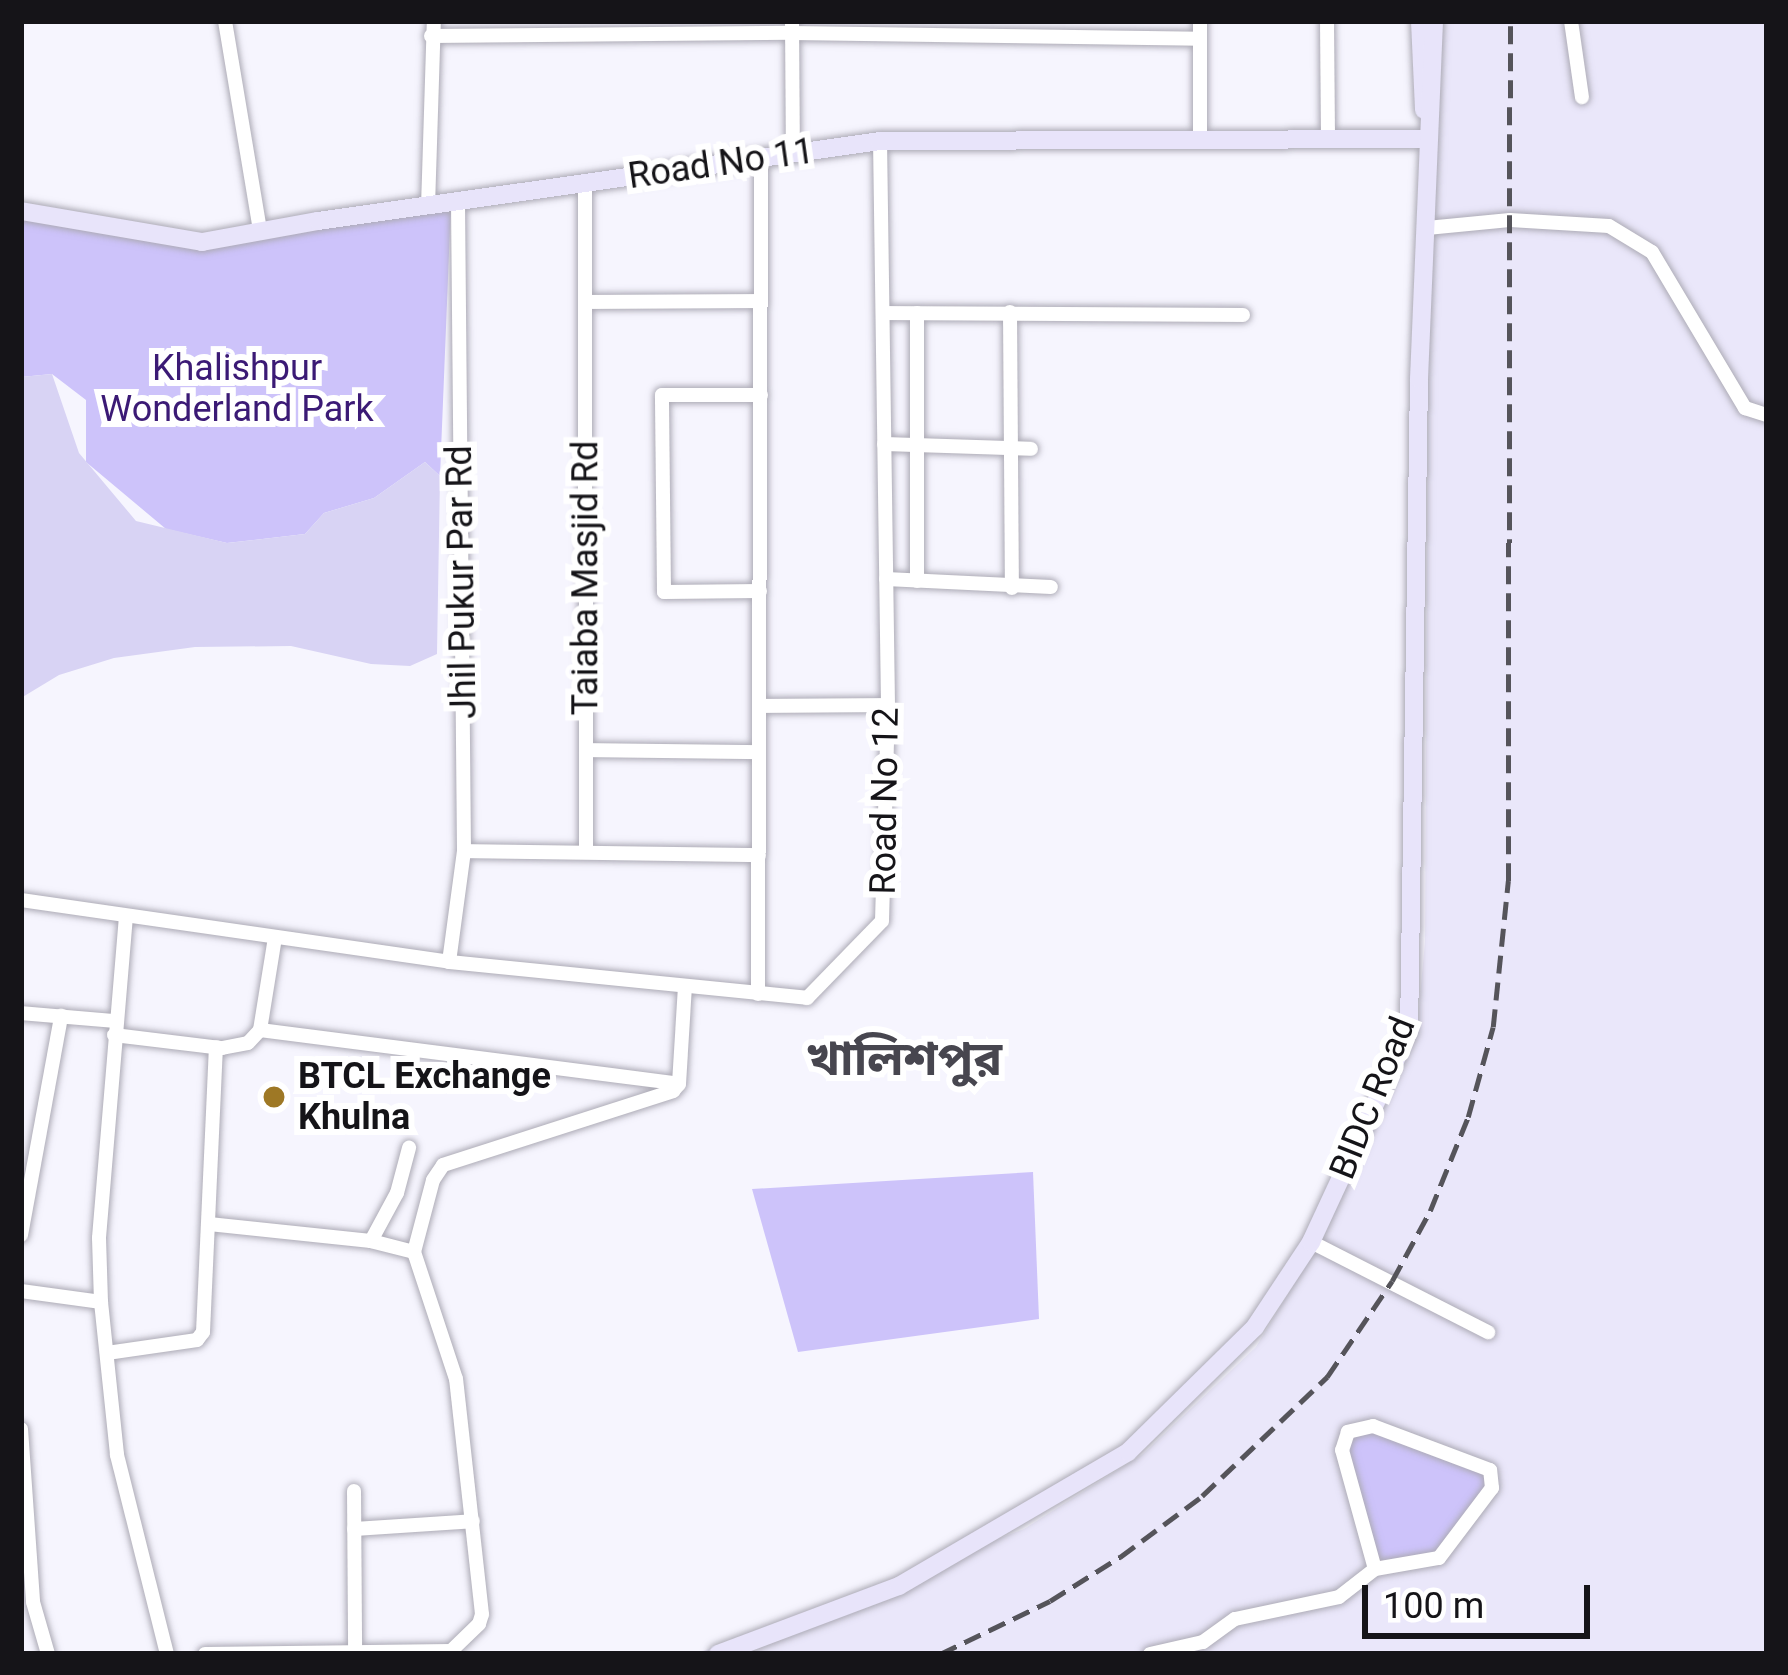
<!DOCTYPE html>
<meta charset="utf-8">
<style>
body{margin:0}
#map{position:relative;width:1788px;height:1675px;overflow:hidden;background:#f6f5fe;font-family:Roboto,"Noto Sans Bengali",sans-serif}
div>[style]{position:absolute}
.built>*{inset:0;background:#eae7fa}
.green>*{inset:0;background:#cdc3fa}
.water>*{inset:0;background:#d8d3f4}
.roads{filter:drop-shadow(0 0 3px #adabb6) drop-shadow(0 0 3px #adabb6)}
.street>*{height:14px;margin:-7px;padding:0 7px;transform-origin:7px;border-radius:7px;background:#fff}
.secondary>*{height:18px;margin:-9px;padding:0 9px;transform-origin:9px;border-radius:9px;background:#e8e4fa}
.rail>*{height:4.5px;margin-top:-2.25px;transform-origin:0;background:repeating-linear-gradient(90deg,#55545a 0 18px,transparent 0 27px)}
.dots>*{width:33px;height:33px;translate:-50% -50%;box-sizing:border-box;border:6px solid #fff;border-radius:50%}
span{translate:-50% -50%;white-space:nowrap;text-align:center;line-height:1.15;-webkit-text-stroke:12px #fff;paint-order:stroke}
.street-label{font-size:36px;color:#151418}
.park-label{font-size:36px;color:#3b1a75}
.poi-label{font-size:36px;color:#151418;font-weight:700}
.left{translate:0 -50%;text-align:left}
.district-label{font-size:48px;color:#47464f;font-weight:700}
.frame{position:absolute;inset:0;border:24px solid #151418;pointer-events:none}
.scale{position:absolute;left:1362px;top:1585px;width:228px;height:54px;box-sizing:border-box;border:6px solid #151418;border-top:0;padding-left:15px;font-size:36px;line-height:42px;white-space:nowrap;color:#151418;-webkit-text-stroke:9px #fff;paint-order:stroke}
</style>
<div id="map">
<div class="built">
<i style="clip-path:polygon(1430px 21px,1767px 21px,1767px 1654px,695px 1654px,1024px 1529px,1143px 1454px,1256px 1347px,1320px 1241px,1418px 1018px,1425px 942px)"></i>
</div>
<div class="green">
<i style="clip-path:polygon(451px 204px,440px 476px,425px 462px,374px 498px,324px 513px,305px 534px,227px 543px,166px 529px,86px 462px,86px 400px,52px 374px,21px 377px,21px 211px,202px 242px)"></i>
<i style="clip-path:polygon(1033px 1172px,1039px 1319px,798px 1352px,752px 1189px)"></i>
<i style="clip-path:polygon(1357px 1427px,1492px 1475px,1444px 1554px,1375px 1569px,1344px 1438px)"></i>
</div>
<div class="water">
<i style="clip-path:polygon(52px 374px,79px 453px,136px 521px,227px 543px,305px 534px,324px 513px,374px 498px,425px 462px,440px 476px,437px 654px,410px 666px,371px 664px,291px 646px,195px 647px,114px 658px,59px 675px,21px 698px,21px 377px)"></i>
</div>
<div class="roads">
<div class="street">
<i style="left:225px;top:21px;width:212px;rotate:80.5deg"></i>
<i style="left:792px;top:21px;width:134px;rotate:89.6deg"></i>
<i style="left:1327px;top:21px;width:118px;rotate:89.5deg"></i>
<i style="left:1571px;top:21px;width:77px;rotate:81.8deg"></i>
<i style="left:431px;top:36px;width:361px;rotate:-0.5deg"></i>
<i style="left:792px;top:33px;width:408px;rotate:0.8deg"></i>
<i style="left:1200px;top:138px;width:117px;rotate:-90deg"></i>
<i style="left:585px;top:182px;width:670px;rotate:89.91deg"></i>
<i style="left:428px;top:207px;width:186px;rotate:-88.2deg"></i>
<i style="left:1427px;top:228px;width:83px;rotate:-5.5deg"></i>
<i style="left:1510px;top:220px;width:99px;rotate:3.5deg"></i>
<i style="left:1609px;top:226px;width:50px;rotate:31.2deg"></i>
<i style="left:1652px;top:252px;width:182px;rotate:59.2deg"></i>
<i style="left:1745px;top:408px;width:23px;rotate:18deg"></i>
<i style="left:586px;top:302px;width:175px;rotate:-0.3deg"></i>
<i style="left:1010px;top:312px;width:276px;rotate:89.6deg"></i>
<i style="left:883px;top:313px;width:360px;rotate:0.3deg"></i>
<i style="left:884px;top:444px;width:147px;rotate:1.9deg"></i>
<i style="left:886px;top:579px;width:165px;rotate:2.8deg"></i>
<i style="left:917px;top:581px;width:268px;rotate:-90deg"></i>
<i style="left:760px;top:591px;width:96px;rotate:179.4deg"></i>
<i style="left:664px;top:592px;width:197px;rotate:-90.6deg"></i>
<i style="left:662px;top:395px;width:99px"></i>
<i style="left:759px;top:706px;width:129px;rotate:-0.4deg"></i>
<i style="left:586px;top:750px;width:173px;rotate:0.7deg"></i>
<i style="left:464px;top:851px;width:295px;rotate:0.8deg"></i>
<i style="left:21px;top:900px;width:432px;rotate:8.2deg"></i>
<i style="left:449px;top:962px;width:360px;rotate:5.7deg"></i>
<i style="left:807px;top:998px;width:107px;rotate:-45.8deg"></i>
<i style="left:882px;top:921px;width:216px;rotate:-88.4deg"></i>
<i style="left:888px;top:705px;width:564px;rotate:-90.81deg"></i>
<i style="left:126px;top:916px;width:323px;rotate:94.8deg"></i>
<i style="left:99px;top:1238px;width:64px;rotate:88.2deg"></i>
<i style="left:101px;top:1302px;width:154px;rotate:84deg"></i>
<i style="left:117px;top:1455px;width:205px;rotate:75.9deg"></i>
<i style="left:449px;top:962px;width:112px;rotate:-82.3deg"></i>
<i style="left:464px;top:851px;width:649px;rotate:-90.53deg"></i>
<i style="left:758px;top:994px;width:835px;rotate:-89.79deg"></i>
<i style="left:21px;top:1013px;width:94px;rotate:4.9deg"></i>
<i style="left:260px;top:1030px;width:422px;rotate:7.3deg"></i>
<i style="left:679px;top:1084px;width:98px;rotate:-86.5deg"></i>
<i style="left:114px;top:1035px;width:109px;rotate:6.9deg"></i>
<i style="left:222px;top:1048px;width:26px;rotate:-11deg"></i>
<i style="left:248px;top:1043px;width:18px;rotate:-47deg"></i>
<i style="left:260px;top:1030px;width:94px;rotate:-80.8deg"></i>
<i style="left:21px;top:1235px;width:223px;rotate:-79.6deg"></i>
<i style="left:371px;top:1241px;width:55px;rotate:-61.6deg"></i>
<i style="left:397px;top:1193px;width:47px;rotate:-75.1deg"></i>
<i style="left:1311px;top:1242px;width:199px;rotate:27deg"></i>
<i style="left:414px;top:1252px;width:74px;rotate:-75.2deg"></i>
<i style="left:433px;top:1180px;width:18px;rotate:-56deg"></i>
<i style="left:443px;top:1165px;width:242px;rotate:-17.8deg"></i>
<i style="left:673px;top:1091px;width:9px;rotate:-49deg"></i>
<i style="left:21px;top:1291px;width:81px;rotate:7.8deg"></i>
<i style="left:107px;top:1353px;width:91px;rotate:-8.2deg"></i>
<i style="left:197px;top:1340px;width:10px;rotate:-53deg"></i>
<i style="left:203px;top:1332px;width:285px;rotate:-87.4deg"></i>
<i style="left:21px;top:1429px;width:173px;rotate:86deg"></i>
<i style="left:33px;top:1602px;width:54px;rotate:73.9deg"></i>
<i style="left:354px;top:1491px;width:163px;rotate:89.6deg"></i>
<i style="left:354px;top:1529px;width:119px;rotate:-3.8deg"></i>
<i style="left:205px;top:1654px;width:246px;rotate:-0.7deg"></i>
<i style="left:451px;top:1651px;width:39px;rotate:-44deg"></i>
<i style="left:479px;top:1624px;width:10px;rotate:-73deg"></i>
<i style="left:482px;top:1614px;width:236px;rotate:-96.3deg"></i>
<i style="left:456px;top:1379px;width:134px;rotate:-108.3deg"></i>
<i style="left:414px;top:1252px;width:44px;rotate:-165.7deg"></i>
<i style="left:371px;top:1241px;width:163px;rotate:-174deg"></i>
<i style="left:1150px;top:1654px;width:54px;rotate:-12.8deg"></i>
<i style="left:1203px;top:1642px;width:39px;rotate:-36deg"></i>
<i style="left:1235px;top:1619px;width:106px;rotate:-11.9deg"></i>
<i style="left:1339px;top:1597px;width:46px;rotate:-37.9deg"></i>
<i style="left:1375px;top:1569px;width:65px;rotate:-9.8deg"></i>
<i style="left:1439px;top:1558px;width:88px;rotate:-52.9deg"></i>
<i style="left:1492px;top:1488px;width:18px;rotate:-96deg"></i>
<i style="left:1490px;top:1470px;width:125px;rotate:-159.4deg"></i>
<i style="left:1373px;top:1426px;width:26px;rotate:167deg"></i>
<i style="left:1348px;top:1432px;width:19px;rotate:108deg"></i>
<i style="left:1342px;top:1450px;width:123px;rotate:74.5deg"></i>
</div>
<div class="secondary">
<i style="left:1420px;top:21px;width:89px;rotate:87.4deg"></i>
<i style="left:21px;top:211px;width:184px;rotate:9.7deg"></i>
<i style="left:202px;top:242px;width:118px;rotate:-10.3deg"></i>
<i style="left:318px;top:221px;width:568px;rotate:-8.1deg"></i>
<i style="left:880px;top:141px;width:548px;rotate:-0.21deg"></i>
<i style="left:718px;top:1654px;width:193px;rotate:-20.6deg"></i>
<i style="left:899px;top:1586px;width:265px;rotate:-30.3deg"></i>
<i style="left:1128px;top:1452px;width:178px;rotate:-44.5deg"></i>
<i style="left:1255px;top:1327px;width:102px;rotate:-56.6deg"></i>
<i style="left:1311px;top:1242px;width:233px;rotate:-65.1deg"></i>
<i style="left:1409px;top:1031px;width:652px;rotate:-89.12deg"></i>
<i style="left:1419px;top:379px;width:358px;rotate:-87.6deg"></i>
</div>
</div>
<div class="rail">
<i style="left:940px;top:1654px;width:122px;rotate:-25.7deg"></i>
<i style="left:1050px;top:1601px;width:83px;rotate:-32.2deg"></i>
<i style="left:1120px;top:1557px;width:102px;rotate:-36.6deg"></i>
<i style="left:1202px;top:1496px;width:173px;rotate:-43.6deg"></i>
<i style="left:1327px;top:1377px;width:116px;rotate:-55.9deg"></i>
<i style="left:1392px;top:1281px;width:80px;rotate:-61.5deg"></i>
<i style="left:1430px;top:1211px;width:101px;rotate:-68deg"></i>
<i style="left:1468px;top:1117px;width:93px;rotate:-74.5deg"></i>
<i style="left:1493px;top:1027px;width:147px;rotate:-84.1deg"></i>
<i style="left:1508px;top:881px;width:860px;rotate:-89.87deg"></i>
</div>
<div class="dots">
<i style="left:274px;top:1097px;background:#9e7825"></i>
</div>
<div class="street-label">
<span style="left:721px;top:164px;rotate:-8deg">Road No 11</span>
<span style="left:586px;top:578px;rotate:-90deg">Taiaba Masjid Rd</span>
<span style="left:462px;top:582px;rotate:-91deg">Jhil Pukur Par Rd</span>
<span style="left:885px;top:801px;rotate:-89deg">Road No 12</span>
<span style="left:1373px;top:1098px;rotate:-68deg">BIDC Road</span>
</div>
<div class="park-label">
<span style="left:237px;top:389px">Khalishpur<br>Wonderland Park</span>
</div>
<div class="poi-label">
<span class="left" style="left:298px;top:1097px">BTCL Exchange<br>Khulna</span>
</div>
<div class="district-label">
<span style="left:904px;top:1059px">খালিশপুর</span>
</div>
<div class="frame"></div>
<div class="scale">100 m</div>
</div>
